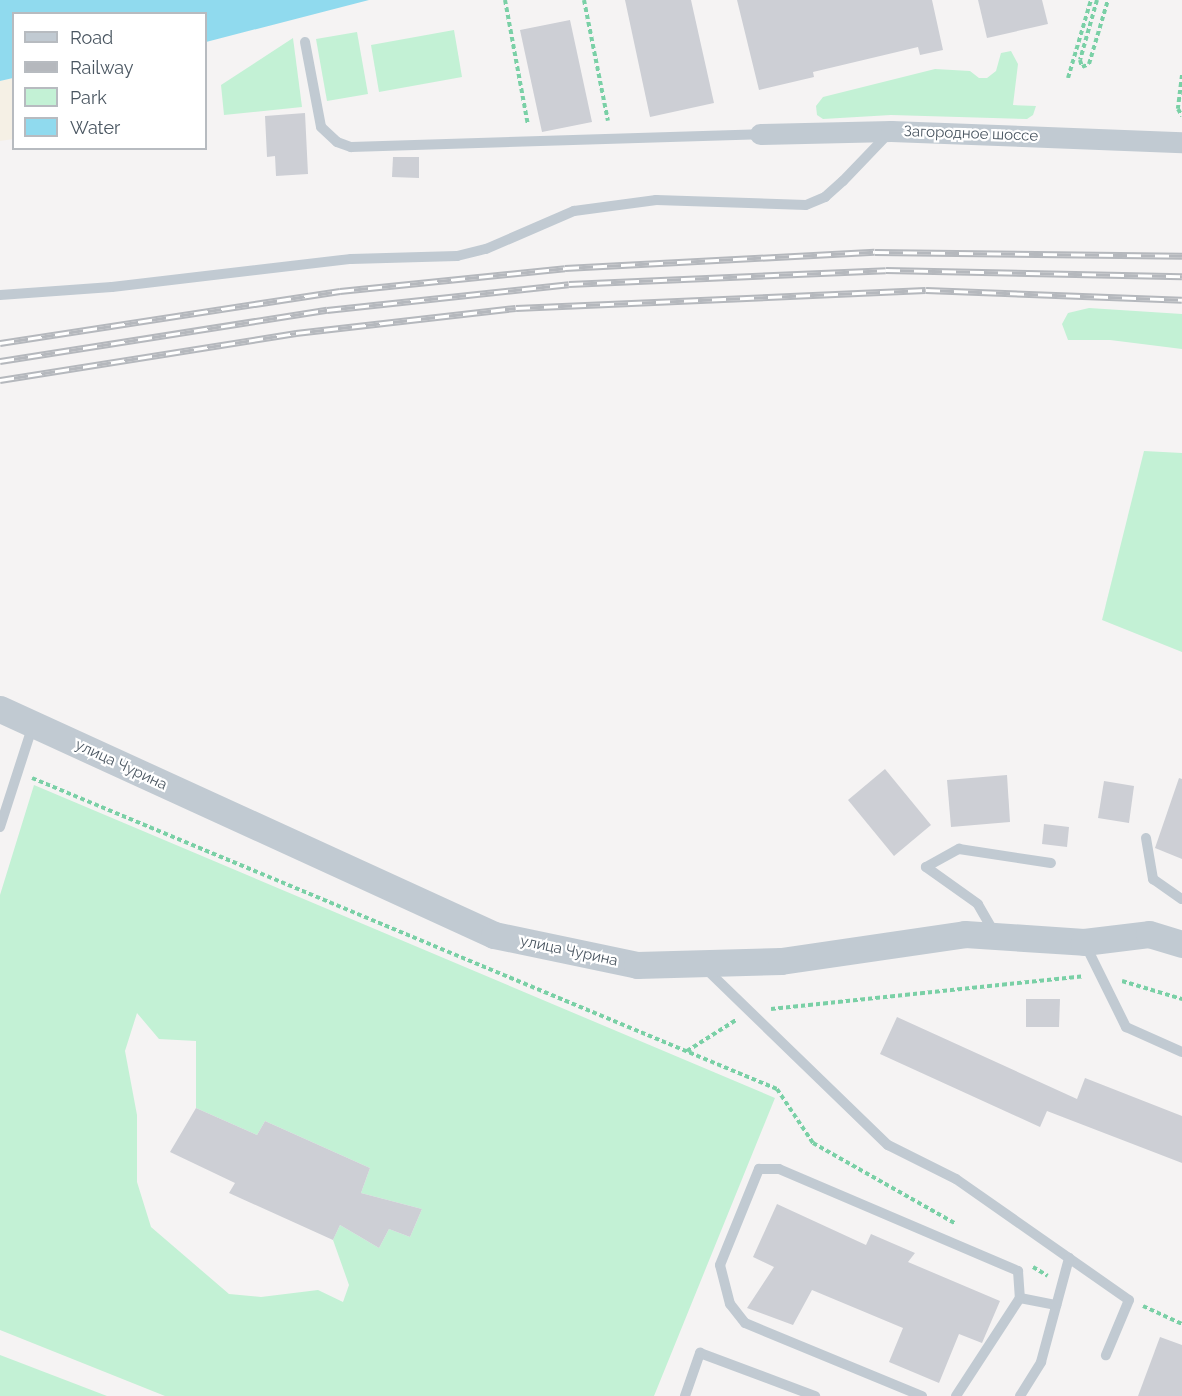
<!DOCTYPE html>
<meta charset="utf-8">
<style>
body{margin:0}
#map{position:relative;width:1182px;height:1396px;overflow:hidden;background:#f5f3f3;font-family:Raleway,sans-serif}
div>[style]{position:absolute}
.green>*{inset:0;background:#c3f1d5}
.sand>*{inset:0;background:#f5f0e5}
.water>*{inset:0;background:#90daee}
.building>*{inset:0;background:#cdcfd5}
.path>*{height:4px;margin-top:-2px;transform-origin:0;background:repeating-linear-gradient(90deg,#7ad0a6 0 4.5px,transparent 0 7.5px)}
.service>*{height:10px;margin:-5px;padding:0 5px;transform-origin:5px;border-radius:5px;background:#c1cad2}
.minor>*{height:21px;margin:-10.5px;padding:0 10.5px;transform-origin:10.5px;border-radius:10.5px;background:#c1cad2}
.tertiary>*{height:27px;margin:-13.5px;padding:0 13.5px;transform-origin:13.5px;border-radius:13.5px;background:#c1cad2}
.rail>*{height:7px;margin-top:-3.5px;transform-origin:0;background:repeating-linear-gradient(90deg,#fff 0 14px,#b5b8bd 0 28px);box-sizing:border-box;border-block:2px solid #b5b8bd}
span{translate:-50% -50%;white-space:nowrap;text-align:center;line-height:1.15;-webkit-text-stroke:4.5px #fff;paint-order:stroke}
.street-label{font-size:15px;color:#4a5661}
.legend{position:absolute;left:12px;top:12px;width:195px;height:138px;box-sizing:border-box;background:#fff;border:2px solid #b7bbc0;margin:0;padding:8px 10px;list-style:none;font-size:18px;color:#4a5661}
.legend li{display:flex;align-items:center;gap:12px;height:30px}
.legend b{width:30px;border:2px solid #b7bbc0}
</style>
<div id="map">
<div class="green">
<i style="clip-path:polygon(454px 30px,462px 77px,379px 92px,371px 45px)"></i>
<i style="clip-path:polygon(357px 32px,368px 94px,327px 101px,316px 39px)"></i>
<i style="clip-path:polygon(293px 38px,302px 107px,224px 115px,221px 85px)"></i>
<i style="clip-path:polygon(1011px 51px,1018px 64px,1013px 105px,1036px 106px,1033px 115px,1027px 119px,891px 115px,823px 119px,817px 115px,816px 106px,823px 97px,935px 69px,970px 71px,979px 78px,987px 78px,996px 71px,1001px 53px)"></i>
<i style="clip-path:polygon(1089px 308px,1182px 314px,1182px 349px,1110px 340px,1068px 340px,1062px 324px,1068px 313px)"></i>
<i style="clip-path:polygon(1144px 451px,1182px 453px,1182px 652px,1102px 620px)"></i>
<i style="clip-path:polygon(evenodd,34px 785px,775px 1098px,654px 1396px,165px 1396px,0 1330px,0 895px,34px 785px,137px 1013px,159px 1039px,196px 1041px,196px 1108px,257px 1135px,265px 1121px,370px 1168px,361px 1193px,422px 1209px,410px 1237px,389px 1229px,379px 1248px,340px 1225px,333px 1240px,349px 1285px,343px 1302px,318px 1290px,261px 1297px,229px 1294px,151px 1227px,137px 1182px,137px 1115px,125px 1051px,137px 1013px)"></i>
<i style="clip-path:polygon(0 1355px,107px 1396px,0 1396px)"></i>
</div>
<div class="sand">
<i style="clip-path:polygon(13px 78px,13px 139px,0 141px,0 81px)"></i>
</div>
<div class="water">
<i style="clip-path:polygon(0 0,369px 0,206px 42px,206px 14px,14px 14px,13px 78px,0 81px)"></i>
</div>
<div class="building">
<i style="clip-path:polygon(625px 0,691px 0,714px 103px,650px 117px)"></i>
<i style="clip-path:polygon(737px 0,932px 0,943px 50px,920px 55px,918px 47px,813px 72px,814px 77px,759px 90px)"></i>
<i style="clip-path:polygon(978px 0,1042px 0,1048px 24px,987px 38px)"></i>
<i style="clip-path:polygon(570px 20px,592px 122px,542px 132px,520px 30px)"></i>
<i style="clip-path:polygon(305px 113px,308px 174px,276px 176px,275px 156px,267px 157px,265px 116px)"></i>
<i style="clip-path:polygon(393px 157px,419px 157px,419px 178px,392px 177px)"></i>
<i style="clip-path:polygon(885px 769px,931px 825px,894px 856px,848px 800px)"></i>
<i style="clip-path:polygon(1007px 775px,1010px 822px,951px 827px,947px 780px)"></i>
<i style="clip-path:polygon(1179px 778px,1182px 779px,1182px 859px,1155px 848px)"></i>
<i style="clip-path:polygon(1104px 781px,1134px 786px,1129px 823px,1098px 818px)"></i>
<i style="clip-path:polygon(1044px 824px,1069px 827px,1067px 847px,1042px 844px)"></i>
<i style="clip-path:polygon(1026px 999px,1060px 999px,1059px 1027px,1026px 1027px)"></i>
<i style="clip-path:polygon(897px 1017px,1077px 1099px,1085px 1078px,1182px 1116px,1182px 1163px,1047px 1111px,1040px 1127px,880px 1054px)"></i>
<i style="clip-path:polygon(196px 1108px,257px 1135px,265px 1121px,370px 1168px,361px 1193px,422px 1209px,410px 1237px,389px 1229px,379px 1248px,340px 1225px,333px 1240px,229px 1193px,235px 1183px,170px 1152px)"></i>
<i style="clip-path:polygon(777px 1204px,866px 1245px,871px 1234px,915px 1253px,908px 1262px,1000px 1301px,982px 1343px,959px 1334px,939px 1383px,889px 1362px,903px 1328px,812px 1290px,793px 1325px,747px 1308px,774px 1267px,753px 1257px)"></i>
<i style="clip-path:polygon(1160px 1337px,1182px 1345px,1182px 1396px,1138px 1396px)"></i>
</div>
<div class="path">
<i style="left:505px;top:0;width:127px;rotate:79.6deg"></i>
<i style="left:584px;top:0;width:123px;rotate:78.8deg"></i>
<i style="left:1097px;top:0;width:62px;rotate:105.8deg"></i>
<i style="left:1080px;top:60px;width:7px;rotate:74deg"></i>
<i style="left:1082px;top:67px;width:8px;rotate:-23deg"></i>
<i style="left:1089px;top:64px;width:67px;rotate:-73.5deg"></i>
<i style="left:1182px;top:75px;width:34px;rotate:97deg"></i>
<i style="left:1178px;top:109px;width:8px;rotate:60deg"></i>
<i style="left:1068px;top:78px;width:81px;rotate:-73.6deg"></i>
<i style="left:32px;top:778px;width:807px;rotate:22.66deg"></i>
<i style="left:777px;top:1089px;width:65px;rotate:56.3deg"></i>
<i style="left:813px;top:1143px;width:164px;rotate:29.5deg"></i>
<i style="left:1122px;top:981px;width:63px;rotate:16.7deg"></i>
<i style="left:771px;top:1009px;width:314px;rotate:-6deg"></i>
<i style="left:687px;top:1051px;width:58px;rotate:-32.3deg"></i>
<i style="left:1033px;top:1267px;width:17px;rotate:31deg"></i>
<i style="left:1143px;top:1306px;width:43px;rotate:24.8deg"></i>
</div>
<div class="service">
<i style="left:305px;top:42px;width:86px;rotate:79.3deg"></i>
<i style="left:321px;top:127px;width:22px;rotate:43deg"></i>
<i style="left:337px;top:142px;width:15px;rotate:20deg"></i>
<i style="left:351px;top:147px;width:409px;rotate:-1.8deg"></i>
<i style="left:0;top:295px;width:112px;rotate:-4.1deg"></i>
<i style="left:112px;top:287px;width:241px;rotate:-6.7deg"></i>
<i style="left:351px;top:259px;width:106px;rotate:-1.6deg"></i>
<i style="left:457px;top:256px;width:30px;rotate:-14deg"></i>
<i style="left:486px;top:249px;width:96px;rotate:-23.4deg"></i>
<i style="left:574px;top:211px;width:83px;rotate:-7.6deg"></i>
<i style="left:656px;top:200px;width:150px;rotate:1.9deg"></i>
<i style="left:806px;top:205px;width:21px;rotate:-23deg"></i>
<i style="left:825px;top:197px;width:24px;rotate:-42deg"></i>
<i style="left:843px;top:181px;width:66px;rotate:-46.2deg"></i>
<i style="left:0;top:827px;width:107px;rotate:-72.1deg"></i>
<i style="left:1146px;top:838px;width:42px;rotate:80.3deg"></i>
<i style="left:1153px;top:879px;width:35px;rotate:35deg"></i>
<i style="left:995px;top:934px;width:34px;rotate:-120deg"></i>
<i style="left:978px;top:904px;width:64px;rotate:-144.6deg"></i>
<i style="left:926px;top:867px;width:38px;rotate:-29deg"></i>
<i style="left:959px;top:849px;width:93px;rotate:8.7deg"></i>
<i style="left:1084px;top:942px;width:95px;rotate:63.7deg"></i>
<i style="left:1126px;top:1027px;width:61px;rotate:24.1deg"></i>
<i style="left:704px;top:967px;width:256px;rotate:44.1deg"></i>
<i style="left:888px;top:1145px;width:76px;rotate:26.6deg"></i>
<i style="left:956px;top:1179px;width:211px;rotate:35deg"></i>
<i style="left:1129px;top:1300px;width:60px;rotate:112.7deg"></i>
<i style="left:685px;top:1396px;width:46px;rotate:-70.8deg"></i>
<i style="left:700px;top:1353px;width:123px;rotate:20.5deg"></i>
<i style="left:922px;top:1396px;width:191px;rotate:-157.6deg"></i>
<i style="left:745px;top:1323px;width:24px;rotate:-128deg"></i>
<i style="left:730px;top:1304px;width:40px;rotate:-104.4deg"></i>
<i style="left:720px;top:1265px;width:104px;rotate:-67.9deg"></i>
<i style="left:759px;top:1169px;width:20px"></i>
<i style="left:779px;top:1169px;width:260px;rotate:23.1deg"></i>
<i style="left:1018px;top:1271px;width:27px;rotate:86deg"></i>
<i style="left:1020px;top:1298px;width:37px;rotate:11deg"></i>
<i style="left:956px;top:1396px;width:117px;rotate:-56.9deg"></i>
<i style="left:1020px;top:1396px;width:40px;rotate:-58deg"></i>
<i style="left:1041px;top:1362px;width:108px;rotate:-74.9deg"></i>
</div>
<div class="minor">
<i style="left:760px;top:134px;width:131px;rotate:-1.3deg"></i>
<i style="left:891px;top:131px;width:291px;rotate:2.2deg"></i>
</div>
<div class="tertiary">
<i style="left:0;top:709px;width:543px;rotate:24.58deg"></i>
<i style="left:494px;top:935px;width:146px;rotate:11.8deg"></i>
<i style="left:637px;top:965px;width:144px;rotate:-1.6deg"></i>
<i style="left:781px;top:961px;width:186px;rotate:-8.3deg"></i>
<i style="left:965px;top:934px;width:119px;rotate:3.8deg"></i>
<i style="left:1084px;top:942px;width:65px;rotate:-7deg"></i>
<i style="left:1149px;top:934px;width:34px;rotate:17deg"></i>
</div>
<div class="rail">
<i style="left:0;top:343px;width:344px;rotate:-8.7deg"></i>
<i style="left:340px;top:291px;width:226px;rotate:-5.8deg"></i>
<i style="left:565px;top:268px;width:310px;rotate:-3deg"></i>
<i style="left:875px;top:252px;width:307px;rotate:0.7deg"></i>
<i style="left:0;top:361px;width:331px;rotate:-8.9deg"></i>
<i style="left:327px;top:310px;width:243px;rotate:-6.1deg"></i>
<i style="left:569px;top:284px;width:317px;rotate:-2.5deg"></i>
<i style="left:886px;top:270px;width:296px;rotate:1.2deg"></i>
<i style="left:0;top:380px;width:300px;rotate:-9deg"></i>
<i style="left:296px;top:333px;width:221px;rotate:-6.5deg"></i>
<i style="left:516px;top:308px;width:410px;rotate:-2.5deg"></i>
<i style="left:926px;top:290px;width:256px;rotate:2.2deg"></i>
</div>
<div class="street-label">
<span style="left:971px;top:134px;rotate:2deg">Загородное шоссе</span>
<span style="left:121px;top:765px;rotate:25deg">улица Чурина</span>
<span style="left:569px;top:951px;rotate:12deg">улица Чурина</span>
</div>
<ul class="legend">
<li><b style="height:8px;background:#c1cad2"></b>Road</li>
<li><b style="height:8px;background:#b5b8bd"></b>Railway</li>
<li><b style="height:16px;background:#c3f1d5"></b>Park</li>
<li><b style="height:16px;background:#90daee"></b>Water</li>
</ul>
</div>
